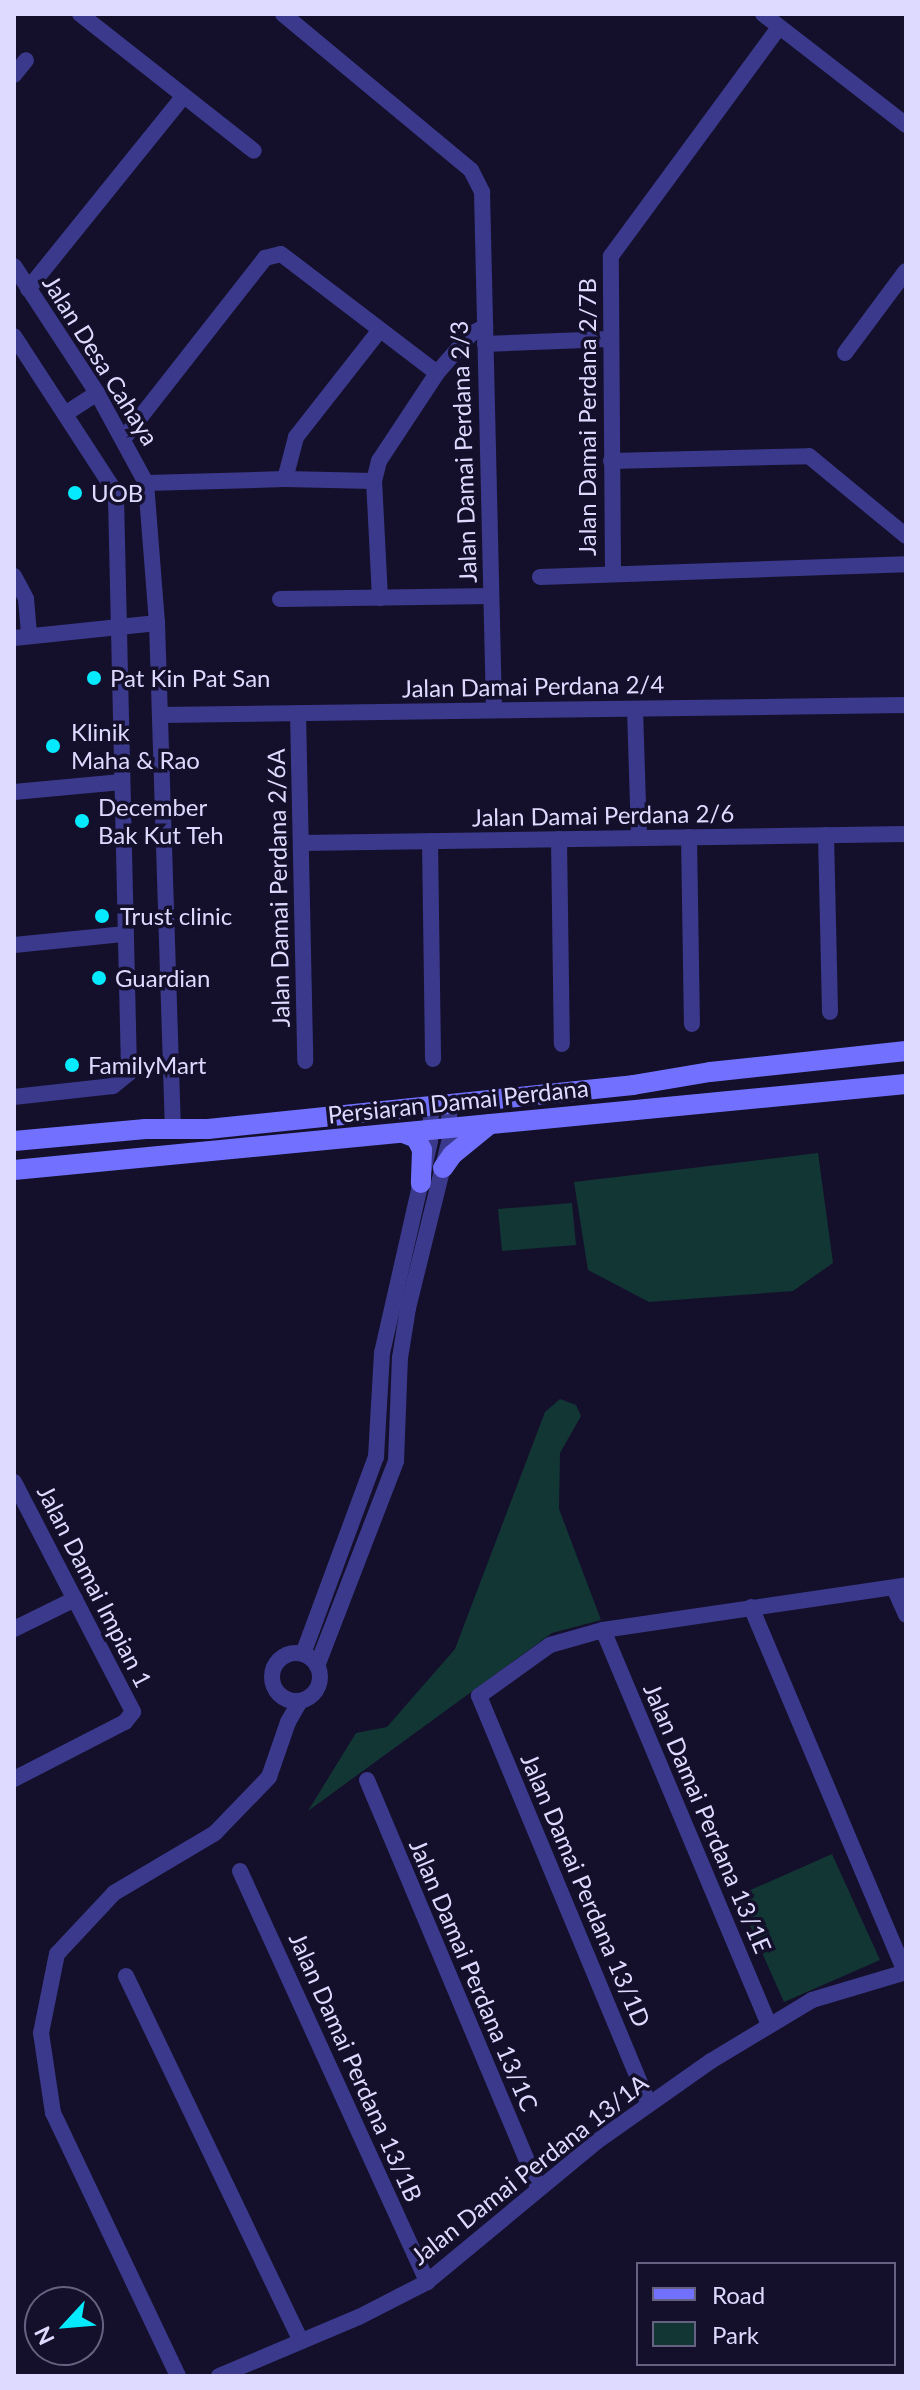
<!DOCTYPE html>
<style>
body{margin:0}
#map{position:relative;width:920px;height:2390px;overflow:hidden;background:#14102b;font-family:Lato,sans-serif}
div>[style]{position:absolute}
.green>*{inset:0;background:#123634}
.minor>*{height:16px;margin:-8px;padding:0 8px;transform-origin:8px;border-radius:8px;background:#3b398c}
.minor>.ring{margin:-8px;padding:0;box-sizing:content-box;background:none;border:16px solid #3b398c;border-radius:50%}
.secondary>*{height:20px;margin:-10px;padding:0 10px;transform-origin:10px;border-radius:10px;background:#7271ff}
.dots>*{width:22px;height:22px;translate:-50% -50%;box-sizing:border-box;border:4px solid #14102b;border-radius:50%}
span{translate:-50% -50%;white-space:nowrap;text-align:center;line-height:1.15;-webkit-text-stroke:7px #14102b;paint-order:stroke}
.street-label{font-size:24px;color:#dedaff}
.poi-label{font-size:24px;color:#dedaff}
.left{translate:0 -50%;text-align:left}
.frame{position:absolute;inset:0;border:16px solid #dedaff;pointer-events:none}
.legend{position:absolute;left:636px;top:2262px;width:260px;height:104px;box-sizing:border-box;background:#14102b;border:2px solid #656180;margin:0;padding:10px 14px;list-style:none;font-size:24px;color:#dedaff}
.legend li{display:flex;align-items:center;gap:16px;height:40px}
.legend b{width:40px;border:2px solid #656180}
.north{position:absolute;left:24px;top:2286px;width:80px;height:80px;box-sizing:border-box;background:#14102b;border:2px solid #656180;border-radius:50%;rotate:244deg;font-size:22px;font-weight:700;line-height:32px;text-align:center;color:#dedaff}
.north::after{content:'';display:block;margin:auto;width:28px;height:36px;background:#06eaff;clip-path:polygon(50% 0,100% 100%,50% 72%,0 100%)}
</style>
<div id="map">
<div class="green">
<i style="clip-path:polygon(818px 1153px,833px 1263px,793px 1291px,649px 1302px,588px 1270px,574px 1182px)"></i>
<i style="clip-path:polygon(572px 1203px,576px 1245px,502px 1251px,498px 1209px)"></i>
<i style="clip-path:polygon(560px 1399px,576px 1405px,581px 1416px,560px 1453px,559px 1509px,601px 1620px,552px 1633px,308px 1811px,356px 1733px,387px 1727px,455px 1649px,545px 1412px)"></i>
<i style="clip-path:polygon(832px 1854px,880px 1960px,784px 2002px,737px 1896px)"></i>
</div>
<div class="minor">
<i style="left:80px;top:14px;width:221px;rotate:38.2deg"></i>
<i style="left:283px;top:14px;width:244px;rotate:39.7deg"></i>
<i style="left:471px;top:170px;width:25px;rotate:63deg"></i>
<i style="left:482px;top:192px;width:518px;rotate:88.67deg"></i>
<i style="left:763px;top:14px;width:181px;rotate:37.8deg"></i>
<i style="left:14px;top:75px;width:19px;rotate:-51deg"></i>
<i style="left:14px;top:266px;width:152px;rotate:56.8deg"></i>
<i style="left:97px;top:393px;width:102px;rotate:61.4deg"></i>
<i style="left:146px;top:483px;width:140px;rotate:85.5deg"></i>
<i style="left:157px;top:623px;width:497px;rotate:88.2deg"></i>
<i style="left:28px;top:289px;width:248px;rotate:-51.1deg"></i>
<i style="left:14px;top:336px;width:180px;rotate:57deg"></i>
<i style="left:112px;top:487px;width:12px;rotate:70deg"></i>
<i style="left:116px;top:498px;width:575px;rotate:88.7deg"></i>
<i style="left:129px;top:1073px;width:21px;rotate:141deg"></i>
<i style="left:113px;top:1086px;width:100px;rotate:173.7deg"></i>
<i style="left:485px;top:344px;width:125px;rotate:-2.3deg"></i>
<i style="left:845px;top:353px;width:102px;rotate:-53.4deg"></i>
<i style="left:65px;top:414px;width:38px;rotate:-33deg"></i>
<i style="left:124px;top:438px;width:229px;rotate:-51.9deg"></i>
<i style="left:265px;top:258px;width:16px;rotate:-14deg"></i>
<i style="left:281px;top:254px;width:196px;rotate:37.3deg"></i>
<i style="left:611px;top:461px;width:198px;rotate:-1.4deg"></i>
<i style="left:809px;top:456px;width:126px;rotate:39.5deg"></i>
<i style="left:285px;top:479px;width:43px;rotate:-75.3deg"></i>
<i style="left:296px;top:437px;width:135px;rotate:-51.9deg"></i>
<i style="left:146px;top:483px;width:139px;rotate:-1.6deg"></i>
<i style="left:285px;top:479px;width:89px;rotate:1.3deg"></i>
<i style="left:613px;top:574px;width:318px;rotate:-90.4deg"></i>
<i style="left:611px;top:256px;width:284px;rotate:-53.7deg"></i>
<i style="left:14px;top:576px;width:26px;rotate:62deg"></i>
<i style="left:26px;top:599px;width:37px;rotate:85deg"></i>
<i style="left:540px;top:577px;width:366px;rotate:-2deg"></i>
<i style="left:380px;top:598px;width:117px;rotate:-92.9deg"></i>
<i style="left:374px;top:481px;width:21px;rotate:-76deg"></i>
<i style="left:379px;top:461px;width:105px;rotate:-56.6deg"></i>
<i style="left:437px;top:373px;width:52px;rotate:-48.9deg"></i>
<i style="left:471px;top:334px;width:16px;rotate:-27deg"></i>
<i style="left:280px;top:599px;width:211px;rotate:-0.8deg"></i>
<i style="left:14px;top:638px;width:144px;rotate:-6deg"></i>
<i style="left:635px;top:709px;width:129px;rotate:88.2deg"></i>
<i style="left:298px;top:713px;width:348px;rotate:88.8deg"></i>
<i style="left:160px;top:715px;width:746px;rotate:-0.77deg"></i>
<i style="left:14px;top:792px;width:108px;rotate:-5.3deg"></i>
<i style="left:826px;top:835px;width:177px;rotate:88.7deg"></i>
<i style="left:689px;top:837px;width:187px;rotate:89.1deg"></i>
<i style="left:559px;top:839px;width:205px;rotate:89.2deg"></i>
<i style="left:430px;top:841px;width:218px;rotate:89.2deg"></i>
<i style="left:301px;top:843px;width:605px;rotate:-0.85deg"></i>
<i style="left:14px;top:945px;width:112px;rotate:-5.7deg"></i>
<i style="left:14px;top:1482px;width:259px;rotate:62.6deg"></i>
<i style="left:133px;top:1712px;width:13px;rotate:129deg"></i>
<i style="left:125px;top:1722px;width:125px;rotate:152.8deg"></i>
<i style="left:895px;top:1590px;width:27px;rotate:66deg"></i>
<i style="left:751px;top:1607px;width:396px;rotate:67.1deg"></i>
<i style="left:14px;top:1629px;width:68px;rotate:-26.2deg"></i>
<i style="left:603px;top:1630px;width:428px;rotate:67.2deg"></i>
<i class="ring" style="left:272px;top:1653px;width:32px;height:32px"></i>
<i style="left:303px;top:1654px;width:210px;rotate:-69.7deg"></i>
<i style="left:376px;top:1457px;width:104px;rotate:-86.7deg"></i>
<i style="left:382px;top:1353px;width:217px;rotate:-77.2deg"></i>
<i style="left:430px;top:1141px;width:35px;rotate:-88deg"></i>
<i style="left:317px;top:1666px;width:220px;rotate:-68.9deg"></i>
<i style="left:396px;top:1461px;width:103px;rotate:-87.8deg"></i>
<i style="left:400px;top:1358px;width:51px;rotate:-80.9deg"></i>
<i style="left:408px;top:1308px;width:175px;rotate:-76.1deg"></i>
<i style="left:450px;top:1138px;width:33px;rotate:-92deg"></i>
<i style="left:367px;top:1780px;width:441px;rotate:67.2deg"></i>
<i style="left:240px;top:1871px;width:452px;rotate:65.5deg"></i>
<i style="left:126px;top:1976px;width:405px;rotate:64.4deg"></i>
<i style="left:648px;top:2102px;width:440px;rotate:-112.6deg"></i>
<i style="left:479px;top:1696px;width:87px;rotate:-35.7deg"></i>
<i style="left:550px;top:1645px;width:55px;rotate:-15.8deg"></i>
<i style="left:603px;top:1630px;width:306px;rotate:-8.4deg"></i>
<i style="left:178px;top:2376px;width:291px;rotate:-115.4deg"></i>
<i style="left:53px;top:2113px;width:81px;rotate:-98.5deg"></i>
<i style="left:41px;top:2033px;width:81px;rotate:-78.6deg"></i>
<i style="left:57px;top:1954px;width:83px;rotate:-46.9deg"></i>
<i style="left:114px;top:1893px;width:117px;rotate:-30.7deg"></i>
<i style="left:215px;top:1833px;width:78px;rotate:-46deg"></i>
<i style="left:269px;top:1777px;width:58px;rotate:-70.9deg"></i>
<i style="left:288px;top:1722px;width:24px;rotate:-60deg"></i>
<i style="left:219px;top:2376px;width:152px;rotate:-22.9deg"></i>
<i style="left:359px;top:2317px;width:76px;rotate:-27.2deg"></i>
<i style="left:427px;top:2282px;width:219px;rotate:-39.6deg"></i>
<i style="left:596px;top:2142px;width:141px;rotate:-35.2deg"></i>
<i style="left:711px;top:2061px;width:118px;rotate:-31.1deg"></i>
<i style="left:812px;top:2000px;width:98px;rotate:-16.6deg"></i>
</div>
<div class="secondary">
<i style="left:403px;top:1133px;width:14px;rotate:21deg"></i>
<i style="left:416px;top:1138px;width:13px;rotate:63deg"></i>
<i style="left:422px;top:1150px;width:33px;rotate:92deg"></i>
<i style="left:14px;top:1141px;width:132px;rotate:-5.2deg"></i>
<i style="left:145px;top:1129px;width:63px"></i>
<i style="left:208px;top:1129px;width:427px;rotate:-5.9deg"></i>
<i style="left:633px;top:1085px;width:78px;rotate:-9.6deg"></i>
<i style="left:710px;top:1072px;width:197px;rotate:-6.1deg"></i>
<i style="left:443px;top:1168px;width:16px;rotate:-55deg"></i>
<i style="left:452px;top:1155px;width:49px;rotate:-39.2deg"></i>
<i style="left:14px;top:1170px;width:896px;rotate:-5.51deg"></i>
</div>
<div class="dots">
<i style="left:75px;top:493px;background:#06eaff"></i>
<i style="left:94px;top:678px;background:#06eaff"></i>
<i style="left:53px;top:746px;background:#06eaff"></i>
<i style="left:82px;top:821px;background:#06eaff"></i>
<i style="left:102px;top:916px;background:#06eaff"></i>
<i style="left:99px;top:978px;background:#06eaff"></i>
<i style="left:72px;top:1065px;background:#06eaff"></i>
</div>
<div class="street-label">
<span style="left:101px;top:360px;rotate:58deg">Jalan Desa Cahaya</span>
<span style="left:587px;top:417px;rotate:-90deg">Jalan Damai Perdana 2/7B</span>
<span style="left:463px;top:452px;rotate:-92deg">Jalan Damai Perdana 2/3</span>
<span style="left:533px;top:686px;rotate:-1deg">Jalan Damai Perdana 2/4</span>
<span style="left:603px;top:815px;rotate:-1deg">Jalan Damai Perdana 2/6</span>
<span style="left:278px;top:888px;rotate:-91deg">Jalan Damai Perdana 2/6A</span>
<span style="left:458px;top:1101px;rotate:-6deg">Persiaran Damai Perdana</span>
<span style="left:95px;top:1586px;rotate:63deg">Jalan Damai Impian 1</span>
<span style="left:708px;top:1818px;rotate:67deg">Jalan Damai Perdana 13/1E</span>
<span style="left:586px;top:1890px;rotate:67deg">Jalan Damai Perdana 13/1D</span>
<span style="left:474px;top:1975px;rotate:67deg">Jalan Damai Perdana 13/1C</span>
<span style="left:356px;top:2067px;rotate:66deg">Jalan Damai Perdana 13/1B</span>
<span style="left:529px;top:2169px;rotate:-38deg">Jalan Damai Perdana 13/1A</span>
</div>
<div class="poi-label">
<span class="left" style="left:91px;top:493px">UOB</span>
<span class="left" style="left:110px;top:678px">Pat Kin Pat San</span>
<span class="left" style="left:71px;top:746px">Klinik<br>Maha &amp; Rao</span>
<span class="left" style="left:98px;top:821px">December<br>Bak Kut Teh</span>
<span class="left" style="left:120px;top:916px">Trust clinic</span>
<span class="left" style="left:115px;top:978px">Guardian</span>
<span class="left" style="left:88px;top:1065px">FamilyMart</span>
</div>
<div class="frame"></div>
<ul class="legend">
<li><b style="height:10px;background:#7271ff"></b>Road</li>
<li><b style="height:22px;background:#123634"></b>Park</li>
</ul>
<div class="north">N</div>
</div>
